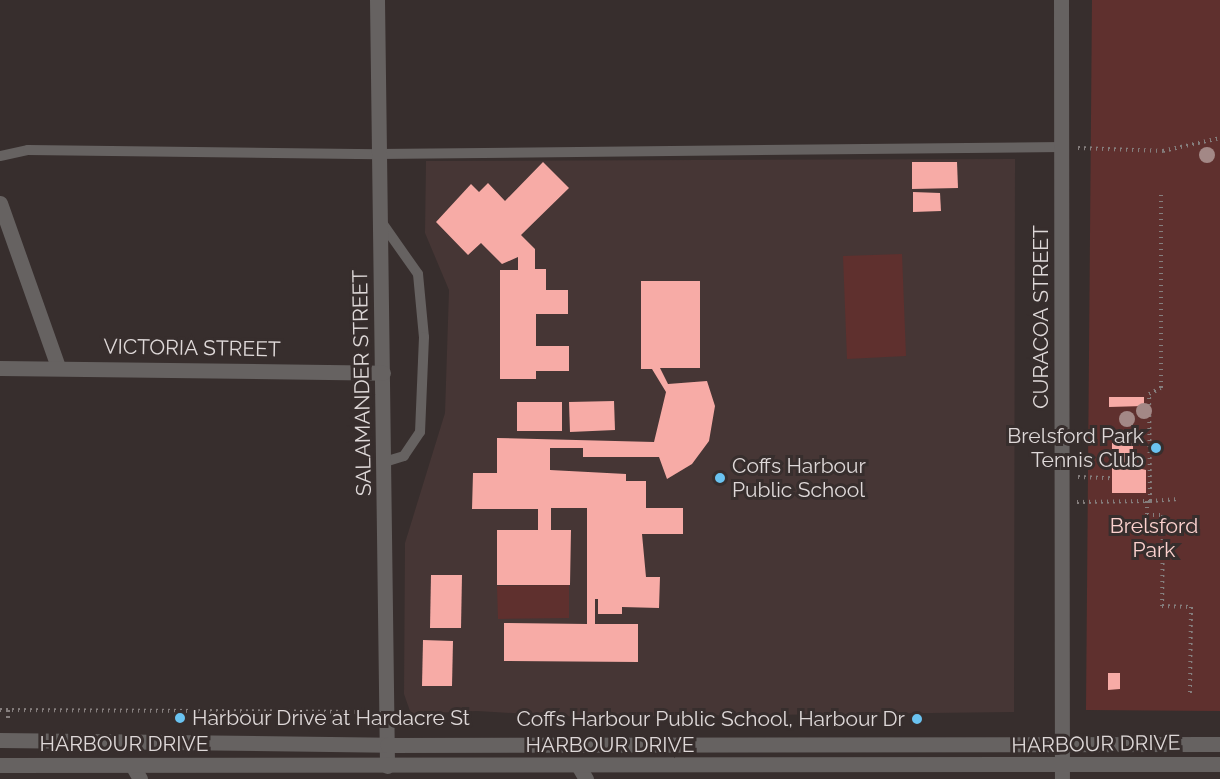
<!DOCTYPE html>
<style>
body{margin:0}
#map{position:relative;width:1220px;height:779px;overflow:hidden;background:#372e2d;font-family:Raleway,sans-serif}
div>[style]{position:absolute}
.built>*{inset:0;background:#463635}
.green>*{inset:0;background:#5f302e}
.building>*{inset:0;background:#f7aba6}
.path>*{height:4px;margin-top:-2px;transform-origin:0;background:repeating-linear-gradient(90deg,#857e7d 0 1.5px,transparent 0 6px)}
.service>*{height:10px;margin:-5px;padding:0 5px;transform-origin:5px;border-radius:5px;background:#666261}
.minor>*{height:15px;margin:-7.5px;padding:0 7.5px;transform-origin:7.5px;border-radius:7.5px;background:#666261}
.tertiary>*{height:15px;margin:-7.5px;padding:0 7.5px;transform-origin:7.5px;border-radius:7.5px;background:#666261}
.trees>*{width:16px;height:16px;margin:-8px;border-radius:50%;background:#a38886}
.dots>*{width:16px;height:16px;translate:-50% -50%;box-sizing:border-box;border:3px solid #372e2d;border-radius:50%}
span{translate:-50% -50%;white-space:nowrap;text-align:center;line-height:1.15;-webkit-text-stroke:6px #372e2d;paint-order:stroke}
.street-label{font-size:21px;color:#ded8d8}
.poi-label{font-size:21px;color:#ded8d8}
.right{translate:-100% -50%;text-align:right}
.left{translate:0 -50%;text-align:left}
.park-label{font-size:21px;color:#fcd1ce}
</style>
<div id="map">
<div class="built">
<i style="clip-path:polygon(1015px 159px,1014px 712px,578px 717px,477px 711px,411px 714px,404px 694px,405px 543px,445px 413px,449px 290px,425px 233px,426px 161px)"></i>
</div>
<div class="green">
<i style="clip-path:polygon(1092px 0,1220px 0,1220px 711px,1086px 710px)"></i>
<i style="clip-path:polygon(902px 254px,906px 356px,847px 359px,843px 256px)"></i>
<i style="clip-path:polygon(569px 585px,569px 618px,498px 619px,497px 586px)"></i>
</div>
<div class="building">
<i style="clip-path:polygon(543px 162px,569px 188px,521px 235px,535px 249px,535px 269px,546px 269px,546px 290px,568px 290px,568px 314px,536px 314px,536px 346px,569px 346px,569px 371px,536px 371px,536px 379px,500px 379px,500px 270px,518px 270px,518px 257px,502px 264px,481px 243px,468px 255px,436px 222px,471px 184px,479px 192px,488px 183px,505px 201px)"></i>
<i style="clip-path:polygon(912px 162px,957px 162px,958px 188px,912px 189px)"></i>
<i style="clip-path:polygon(913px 192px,940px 193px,941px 211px,913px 212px)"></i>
<i style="clip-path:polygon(641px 281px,700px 281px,700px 368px,660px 368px,668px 384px,707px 381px,715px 406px,709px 441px,692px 464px,667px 479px,659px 457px,583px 457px,583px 448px,550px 448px,550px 470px,626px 474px,626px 481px,646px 481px,646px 508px,683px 508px,683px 534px,642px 534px,646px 577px,660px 577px,659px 608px,622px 607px,622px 614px,598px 614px,598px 599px,595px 599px,595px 624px,638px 624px,638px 662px,504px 661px,504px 623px,587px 624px,587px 508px,551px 508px,551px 530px,571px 530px,570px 585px,497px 585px,497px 530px,538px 530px,538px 509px,472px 509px,473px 473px,497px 473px,497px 438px,654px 442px,666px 392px,652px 369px,641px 369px)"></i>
<i style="clip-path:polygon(1109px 397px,1144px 397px,1144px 406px,1109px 407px)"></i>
<i style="clip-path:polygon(614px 401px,615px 430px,570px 432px,569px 402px)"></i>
<i style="clip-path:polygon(517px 402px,562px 402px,562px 431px,517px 431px)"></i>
<i style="clip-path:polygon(1112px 443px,1133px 443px,1133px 467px,1146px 470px,1146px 493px,1112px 493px)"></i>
<i style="clip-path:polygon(431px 575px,462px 575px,461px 628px,430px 628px)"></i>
<i style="clip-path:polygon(423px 640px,453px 641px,452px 686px,422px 686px)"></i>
<i style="clip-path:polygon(1108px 673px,1120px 673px,1120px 689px,1108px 690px)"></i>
</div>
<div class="path">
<i style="left:1078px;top:148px;width:85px;rotate:2deg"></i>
<i style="left:1163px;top:151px;width:58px;rotate:-12.8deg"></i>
<i style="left:1078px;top:477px;width:34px;rotate:2deg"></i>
<i style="left:1147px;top:501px;width:14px;rotate:90deg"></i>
<i style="left:1147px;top:515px;width:16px"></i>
<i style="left:1163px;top:515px;width:91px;rotate:90.6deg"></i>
<i style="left:1162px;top:606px;width:29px;rotate:2deg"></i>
<i style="left:1191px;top:607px;width:88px;rotate:90.7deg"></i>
<i style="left:1150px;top:501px;width:29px;rotate:-4deg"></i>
<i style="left:1077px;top:502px;width:73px;rotate:-0.8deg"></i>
<i style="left:1150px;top:501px;width:107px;rotate:-90.5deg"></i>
<i style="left:1149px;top:394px;width:13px;rotate:-27deg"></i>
<i style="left:1161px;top:388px;width:197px;rotate:-90deg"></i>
<i style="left:0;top:710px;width:371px;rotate:0.3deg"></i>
<i style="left:8px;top:710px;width:12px;rotate:90deg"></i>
</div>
<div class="service">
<i style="left:0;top:156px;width:29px;rotate:-12deg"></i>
<i style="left:28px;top:150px;width:350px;rotate:0.7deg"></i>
<i style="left:378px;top:154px;width:685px;rotate:-0.59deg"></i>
<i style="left:380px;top:220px;width:66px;rotate:54.9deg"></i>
<i style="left:418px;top:274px;width:63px;rotate:84.6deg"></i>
<i style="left:424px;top:337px;width:95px;rotate:92.4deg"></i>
<i style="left:420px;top:432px;width:29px;rotate:124deg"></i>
<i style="left:404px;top:456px;width:21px;rotate:163deg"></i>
</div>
<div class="minor">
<i style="left:377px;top:0;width:766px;rotate:89.25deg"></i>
<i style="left:1061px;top:0;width:779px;rotate:89.93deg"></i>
<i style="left:0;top:203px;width:174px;rotate:70.5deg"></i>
<i style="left:0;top:368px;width:383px;rotate:0.7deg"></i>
<i style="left:132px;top:765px;width:16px;rotate:60deg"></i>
<i style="left:579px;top:767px;width:14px;rotate:60deg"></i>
</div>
<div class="tertiary">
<i style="left:0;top:740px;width:387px;rotate:0.7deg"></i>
<i style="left:387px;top:745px;width:833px;rotate:-0.07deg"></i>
<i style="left:0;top:765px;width:1220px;rotate:-0.05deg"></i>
</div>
<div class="trees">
<i style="left:1207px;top:155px"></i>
<i style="left:1144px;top:411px"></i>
<i style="left:1127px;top:419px"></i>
</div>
<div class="dots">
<i style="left:1156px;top:448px;background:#6ac3f1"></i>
<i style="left:720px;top:478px;background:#6ac3f1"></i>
<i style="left:180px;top:718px;background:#6ac3f1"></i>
<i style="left:917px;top:719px;background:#6ac3f1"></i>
</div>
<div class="street-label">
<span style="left:1041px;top:317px;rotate:-90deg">CURACOA STREET</span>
<span style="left:192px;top:348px;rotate:1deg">VICTORIA STREET</span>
<span style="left:362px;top:383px;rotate:-91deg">SALAMANDER STREET</span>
<span style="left:124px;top:744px">HARBOUR DRIVE</span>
<span style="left:1096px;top:744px;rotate:-1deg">HARBOUR DRIVE</span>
<span style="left:610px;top:745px">HARBOUR DRIVE</span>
</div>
<div class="poi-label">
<span class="right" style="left:1144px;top:448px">Brelsford Park<br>Tennis Club</span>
<span class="left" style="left:732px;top:478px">Coffs Harbour<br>Public School</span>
<span class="left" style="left:192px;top:718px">Harbour Drive at Hardacre St</span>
<span class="right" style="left:905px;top:719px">Coffs Harbour Public School, Harbour Dr</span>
</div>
<div class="park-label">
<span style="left:1154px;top:538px">Brelsford<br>Park</span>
</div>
</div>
